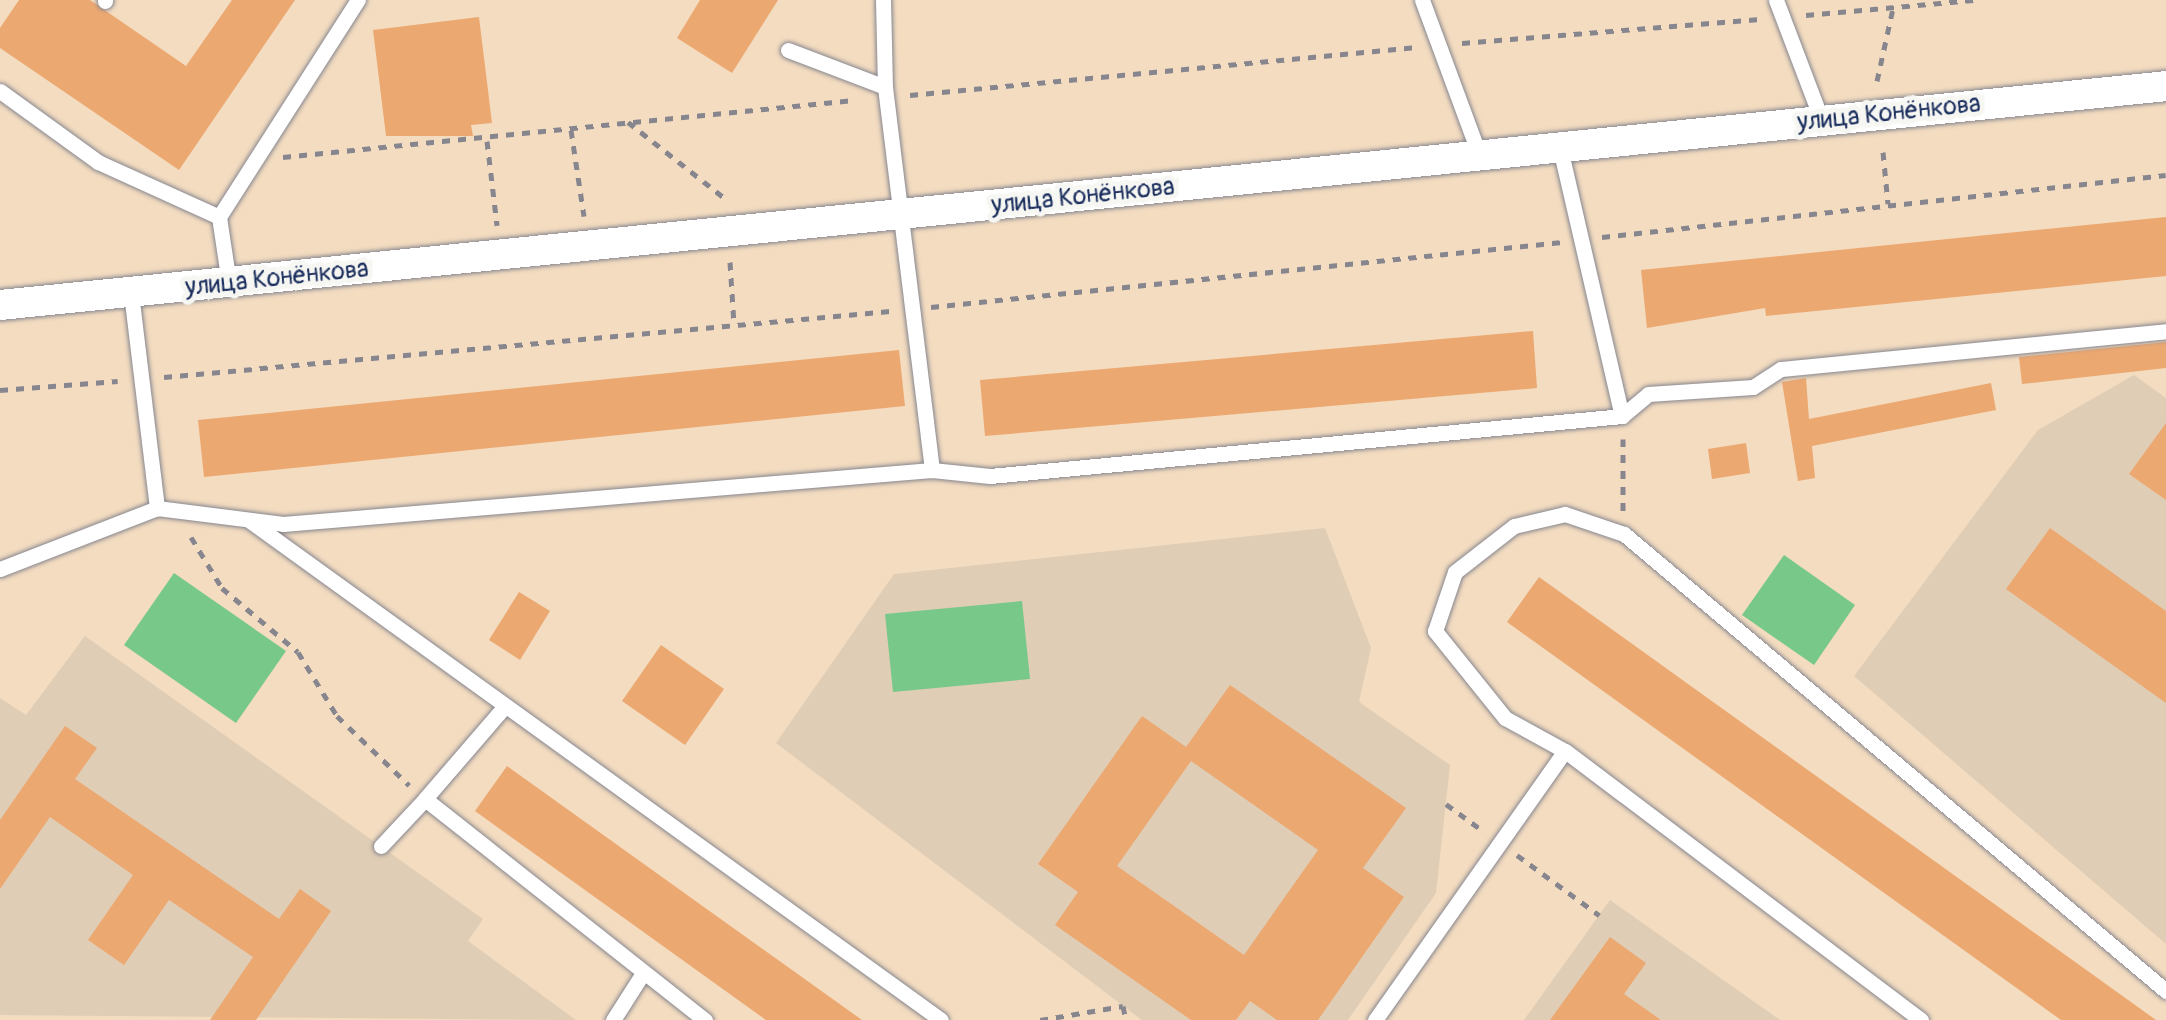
<!DOCTYPE html>
<meta charset="utf-8">
<style>
body{margin:0}
#map{position:relative;width:2166px;height:1020px;overflow:hidden;background:#f3dcc0;font-family:Pangolin,sans-serif}
div>[style]{position:absolute}
.built>*{inset:0;background:#e0cdb5}
.green>*{inset:0;background:#77c889}
.building>*{inset:0;background:#eca871}
.path>*{height:5px;margin-top:-2.5px;transform-origin:0;background:repeating-linear-gradient(90deg,#87868f 0 8px,transparent 0 16px)}
.roads{filter:drop-shadow(0 0 2px #87868f) drop-shadow(0 0 2px #87868f)}
.lane>*{height:15px;margin:-7.5px;padding:0 7.5px;transform-origin:7.5px;border-radius:7.5px;background:#fff}
.street>*{height:30px;margin:-15px;padding:0 15px;transform-origin:15px;border-radius:15px;background:#fff}
span{translate:-50% -50%;white-space:nowrap;text-align:center;line-height:1.15;-webkit-text-stroke:10px #f6f6f2;paint-order:stroke}
.street-label{font-size:25px;color:#1b2f5e}
</style>
<div id="map">
<div class="built">
<i style="clip-path:polygon(2134px 375px,2166px 398px,2166px 944px,1854px 676px,2038px 430px)"></i>
<i style="clip-path:polygon(1325px 528px,1371px 648px,1359px 702px,1450px 765px,1436px 893px,1348px 1020px,1142px 1020px,776px 743px,894px 574px)"></i>
<i style="clip-path:polygon(85px 636px,483px 919px,468px 941px,576px 1020px,0 1015px,0 698px,26px 715px)"></i>
<i style="clip-path:polygon(1610px 900px,1780px 1020px,1524px 1020px)"></i>
</div>
<div class="green">
<i style="clip-path:polygon(1784px 555px,1855px 605px,1814px 665px,1742px 615px)"></i>
<i style="clip-path:polygon(174px 573px,286px 651px,236px 723px,124px 645px)"></i>
<i style="clip-path:polygon(1022px 601px,1030px 679px,893px 692px,885px 614px)"></i>
</div>
<div class="building">
<i style="clip-path:polygon(19px 0,90px 0,186px 66px,232px 0,295px 0,179px 170px,0 48px,0 28px)"></i>
<i style="clip-path:polygon(700px 0,778px 0,732px 73px,677px 38px)"></i>
<i style="clip-path:polygon(479px 17px,492px 123px,471px 125px,473px 136px,386px 136px,373px 30px)"></i>
<i style="clip-path:polygon(2166px 217px,2166px 276px,1766px 316px,1765px 308px,1647px 328px,1641px 270px)"></i>
<i style="clip-path:polygon(1533px 331px,1537px 388px,985px 436px,980px 380px)"></i>
<i style="clip-path:polygon(2166px 342px,2166px 368px,2022px 384px,2019px 357px)"></i>
<i style="clip-path:polygon(899px 350px,905px 406px,204px 477px,198px 420px)"></i>
<i style="clip-path:polygon(1806px 378px,1809px 419px,1991px 383px,1996px 410px,1812px 446px,1815px 478px,1798px 481px,1782px 382px)"></i>
<i style="clip-path:polygon(2166px 423px,2166px 500px,2129px 474px)"></i>
<i style="clip-path:polygon(1746px 443px,1750px 473px,1712px 479px,1708px 449px)"></i>
<i style="clip-path:polygon(2050px 528px,2166px 611px,2166px 703px,2006px 589px)"></i>
<i style="clip-path:polygon(1539px 577px,2156px 1020px,2061px 1020px,1507px 622px)"></i>
<i style="clip-path:polygon(519px 592px,550px 611px,520px 660px,489px 640px)"></i>
<i style="clip-path:polygon(661px 645px,724px 689px,685px 745px,622px 701px)"></i>
<i style="clip-path:polygon(evenodd,1230px 685px,1406px 808px,1363px 868px,1404px 897px,1318px 1020px,1277px 1020px,1250px 1001px,1236px 1020px,1191px 1020px,1055px 925px,1078px 892px,1038px 864px,1142px 716px,1186px 747px,1230px 685px,1191px 761px,1318px 850px,1244px 955px,1117px 866px,1191px 761px)"></i>
<i style="clip-path:polygon(65px 726px,97px 748px,75px 779px,279px 919px,300px 889px,331px 911px,256px 1020px,210px 1020px,253px 957px,169px 900px,124px 965px,88px 940px,133px 875px,50px 817px,0 889px,0 820px)"></i>
<i style="clip-path:polygon(507px 766px,862px 1020px,766px 1020px,475px 811px)"></i>
<i style="clip-path:polygon(1610px 937px,1646px 963px,1624px 994px,1661px 1020px,1550px 1020px)"></i>
</div>
<div class="path">
<i style="left:1806px;top:15px;width:168px;rotate:-5.1deg"></i>
<i style="left:1462px;top:43px;width:299px;rotate:-4.6deg"></i>
<i style="left:1877px;top:81px;width:75px;rotate:-77.6deg"></i>
<i style="left:910px;top:95px;width:509px;rotate:-5.41deg"></i>
<i style="left:628px;top:122px;width:126px;rotate:38.2deg"></i>
<i style="left:571px;top:130px;width:87px;rotate:81.4deg"></i>
<i style="left:487px;top:141px;width:85px;rotate:83.2deg"></i>
<i style="left:1883px;top:152px;width:52px;rotate:84.5deg"></i>
<i style="left:283px;top:157px;width:574px;rotate:-5.7deg"></i>
<i style="left:1602px;top:237px;width:567px;rotate:-6.27deg"></i>
<i style="left:730px;top:262px;width:62px;rotate:86.3deg"></i>
<i style="left:931px;top:307px;width:634px;rotate:-5.88deg"></i>
<i style="left:164px;top:377px;width:729px;rotate:-5.19deg"></i>
<i style="left:0;top:390px;width:118px;rotate:-4.4deg"></i>
<i style="left:1623px;top:439px;width:74px;rotate:90deg"></i>
<i style="left:191px;top:537px;width:60px;rotate:58.7deg"></i>
<i style="left:222px;top:588px;width:99px;rotate:40.1deg"></i>
<i style="left:298px;top:652px;width:75px;rotate:58.6deg"></i>
<i style="left:337px;top:716px;width:100px;rotate:43.8deg"></i>
<i style="left:1446px;top:804px;width:46px;rotate:36.1deg"></i>
<i style="left:1517px;top:855px;width:102px;rotate:36.2deg"></i>
<i style="left:1040px;top:1020px;width:84px;rotate:-9.6deg"></i>
<i style="left:1123px;top:1006px;width:14px;rotate:78deg"></i>
</div>
<div class="roads">
<div class="lane">
<i style="left:883px;top:0;width:87px;rotate:88.7deg"></i>
<i style="left:1422px;top:0;width:167px;rotate:69.7deg"></i>
<i style="left:1776px;top:0;width:129px;rotate:69.2deg"></i>
<i style="left:105px;top:1px;width:1px;rotate:-90deg"></i>
<i style="left:788px;top:50px;width:104px;rotate:20.9deg"></i>
<i style="left:885px;top:87px;width:386px;rotate:83deg"></i>
<i style="left:0;top:91px;width:121px;rotate:35.9deg"></i>
<i style="left:98px;top:162px;width:133px;rotate:24.4deg"></i>
<i style="left:219px;top:217px;width:67px;rotate:81.4deg"></i>
<i style="left:1560px;top:148px;width:275px;rotate:77deg"></i>
<i style="left:219px;top:217px;width:258px;rotate:-57.4deg"></i>
<i style="left:131px;top:293px;width:217px;rotate:83.1deg"></i>
<i style="left:250px;top:521px;width:852px;rotate:35.83deg"></i>
<i style="left:0;top:569px;width:168px;rotate:-21.2deg"></i>
<i style="left:157px;top:508px;width:127px;rotate:7.2deg"></i>
<i style="left:283px;top:524px;width:651px;rotate:-4.76deg"></i>
<i style="left:932px;top:470px;width:58px;rotate:5.9deg"></i>
<i style="left:990px;top:476px;width:635px;rotate:-5.42deg"></i>
<i style="left:1622px;top:416px;width:34px;rotate:-40deg"></i>
<i style="left:1648px;top:394px;width:105px;rotate:-3.8deg"></i>
<i style="left:1753px;top:387px;width:33px;rotate:-33deg"></i>
<i style="left:1781px;top:369px;width:387px;rotate:-5.6deg"></i>
<i style="left:504px;top:707px;width:121px;rotate:130.7deg"></i>
<i style="left:425px;top:799px;width:357px;rotate:38.3deg"></i>
<i style="left:381px;top:846px;width:64px;rotate:-46.9deg"></i>
<i style="left:613px;top:1020px;width:56px;rotate:-57.4deg"></i>
<i style="left:1375px;top:1020px;width:329px;rotate:-54.8deg"></i>
<i style="left:1921px;top:1020px;width:446px;rotate:-142.9deg"></i>
<i style="left:1565px;top:751px;width:68px;rotate:-151.2deg"></i>
<i style="left:1505px;top:718px;width:112px;rotate:-128.8deg"></i>
<i style="left:1435px;top:631px;width:62px;rotate:-71.3deg"></i>
<i style="left:1455px;top:572px;width:75px;rotate:-37.9deg"></i>
<i style="left:1514px;top:526px;width:52px;rotate:-13.2deg"></i>
<i style="left:1565px;top:514px;width:62px;rotate:18.7deg"></i>
<i style="left:1624px;top:534px;width:709px;rotate:40.14deg"></i>
</div>
<div class="street">
<i style="left:0;top:305px;width:2177px;rotate:-5.77deg"></i>
</div>
</div>
<div class="street-label">
<span style="left:1889px;top:114px;rotate:-6deg">улица Конёнкова</span>
<span style="left:1083px;top:197px;rotate:-6deg">улица Конёнкова</span>
<span style="left:277px;top:279px;rotate:-6deg">улица Конёнкова</span>
</div>
</div>
